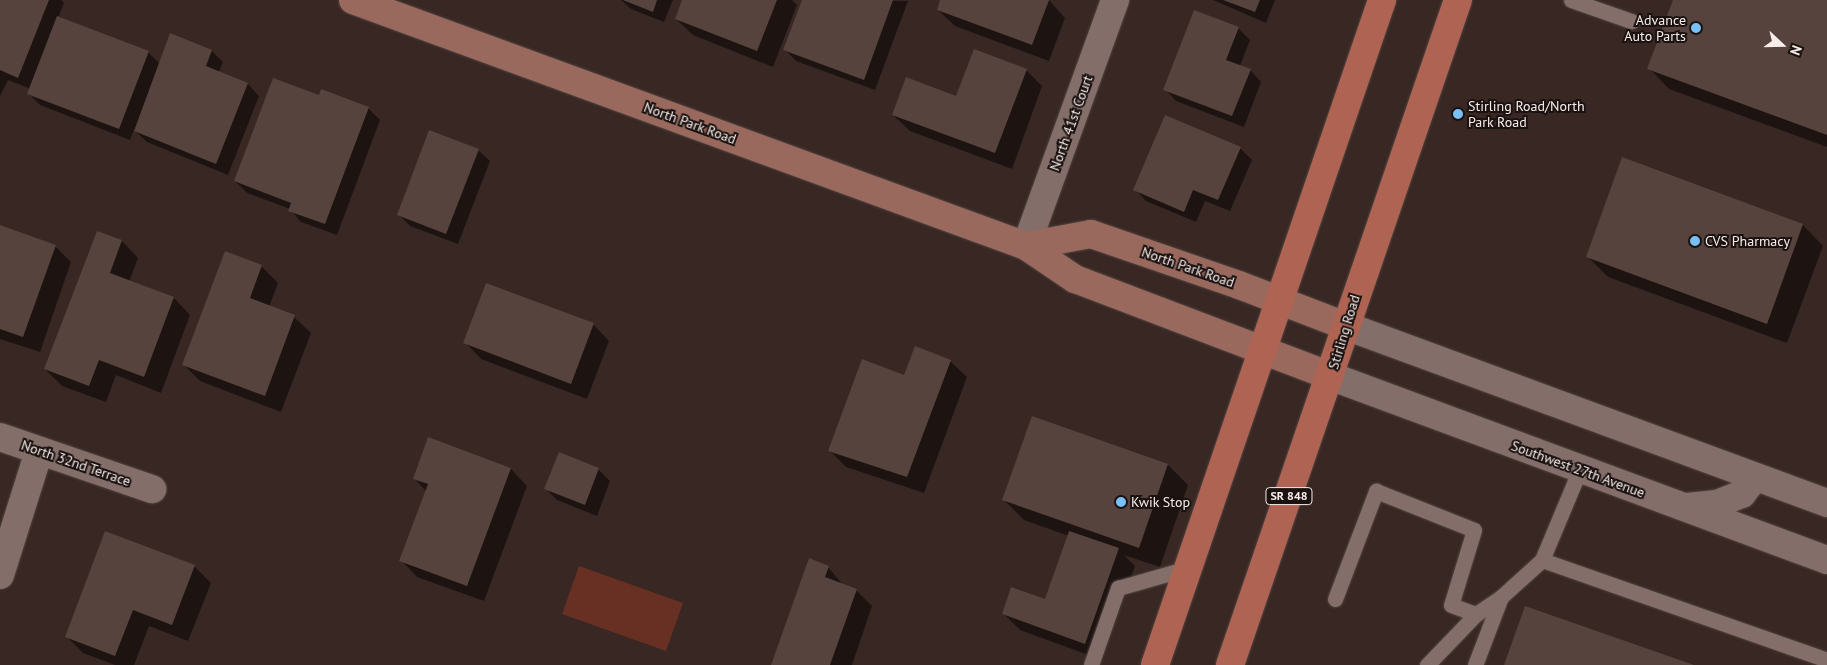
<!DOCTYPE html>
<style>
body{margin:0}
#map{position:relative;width:1827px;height:665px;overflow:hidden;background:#382723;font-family:"PT Sans",sans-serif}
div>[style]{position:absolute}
.green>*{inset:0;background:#673023}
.shadow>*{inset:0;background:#0007}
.building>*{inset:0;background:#56433e}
.roads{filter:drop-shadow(0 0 1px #534541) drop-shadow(0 0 1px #534541)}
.lane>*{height:15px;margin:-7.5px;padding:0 7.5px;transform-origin:7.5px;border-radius:7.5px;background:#836e69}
.street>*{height:28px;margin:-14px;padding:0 14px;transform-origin:14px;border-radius:14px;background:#836e69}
.secondary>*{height:28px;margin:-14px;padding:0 14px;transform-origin:14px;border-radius:14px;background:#99695e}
.primary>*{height:28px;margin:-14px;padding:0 14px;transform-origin:14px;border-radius:14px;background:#af6453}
.dots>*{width:14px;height:14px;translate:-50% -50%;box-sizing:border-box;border:2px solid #1a1210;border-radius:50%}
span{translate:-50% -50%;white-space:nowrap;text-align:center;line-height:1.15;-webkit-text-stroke:4px #1a1210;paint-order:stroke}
.shield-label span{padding:1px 4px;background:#1a1210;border:1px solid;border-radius:4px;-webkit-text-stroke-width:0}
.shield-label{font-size:12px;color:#f9edea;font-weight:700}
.poi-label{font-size:14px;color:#f9edea}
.right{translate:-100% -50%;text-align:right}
.left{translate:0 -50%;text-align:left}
.street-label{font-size:14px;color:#f9edea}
.north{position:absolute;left:1757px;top:20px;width:50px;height:50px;-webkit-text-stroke:4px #1a1210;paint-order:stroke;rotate:111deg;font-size:14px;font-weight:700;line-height:20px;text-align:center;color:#f9edea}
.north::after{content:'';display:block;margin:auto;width:18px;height:22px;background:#f9edea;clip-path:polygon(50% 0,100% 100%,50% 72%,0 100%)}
</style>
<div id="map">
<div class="green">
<i style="clip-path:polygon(579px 566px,683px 603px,666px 651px,562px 614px)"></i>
</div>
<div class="shadow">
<i style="clip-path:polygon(0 0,61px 0,64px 3px,58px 18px,148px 52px,160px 64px,171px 34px,212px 51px,223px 62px,219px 72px,248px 84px,259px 96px,228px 175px,147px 142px,134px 130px,130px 140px,40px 105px,29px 94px,31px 89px,8px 80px,0 96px)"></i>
<i style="clip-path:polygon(621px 0,673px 0,664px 22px,631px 9px)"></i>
<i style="clip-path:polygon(684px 0,792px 0,797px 5px,773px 67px,693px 35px,676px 19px)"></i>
<i style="clip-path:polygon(803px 0,908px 1px,875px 90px,796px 61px,785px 50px)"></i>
<i style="clip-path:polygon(942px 0,1049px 0,1065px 18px,1049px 61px,955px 26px,938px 10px)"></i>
<i style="clip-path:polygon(1213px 0,1275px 0,1266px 23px)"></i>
<i style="clip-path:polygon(1674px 0,1827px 0,1827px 147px,1669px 89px,1649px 68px)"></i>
<i style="clip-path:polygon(1238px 28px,1250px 40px,1240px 66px,1250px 70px,1261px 82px,1244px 127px,1176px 101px,1165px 89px)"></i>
<i style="clip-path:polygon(1026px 70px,1042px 86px,1012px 169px,910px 131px,893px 115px,957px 97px)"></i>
<i style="clip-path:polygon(319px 97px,368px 108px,380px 120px,337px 235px,301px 222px,290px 209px,247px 193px,235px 181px)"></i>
<i style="clip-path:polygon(1240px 148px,1252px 160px,1230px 211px,1205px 201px,1196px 222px,1146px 201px,1135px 189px)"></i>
<i style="clip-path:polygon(478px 150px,490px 161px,458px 244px,410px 226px,398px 214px)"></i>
<i style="clip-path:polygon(1623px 159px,1803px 225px,1823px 246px,1787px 343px,1608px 277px,1587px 256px)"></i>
<i style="clip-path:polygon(0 226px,55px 246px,71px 262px,40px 352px,0 339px)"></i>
<i style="clip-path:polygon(97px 232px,122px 241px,138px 258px,129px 282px,174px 298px,190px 315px,161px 393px,116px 375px,106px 402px,62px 386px,45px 369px)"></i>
<i style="clip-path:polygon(261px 266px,278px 283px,269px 307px,294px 317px,311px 333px,281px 412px,200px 381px,184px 365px)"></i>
<i style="clip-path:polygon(593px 324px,609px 341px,587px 399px,481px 359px,465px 342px)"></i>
<i style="clip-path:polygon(950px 361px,967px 377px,924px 493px,846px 467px,829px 450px,905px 377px)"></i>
<i style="clip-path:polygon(1032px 418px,1168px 465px,1188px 485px,1160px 567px,1124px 555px,1135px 566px,1102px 660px,1020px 630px,1003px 613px,1046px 601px,1069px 536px,1024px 520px,1004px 500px)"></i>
<i style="clip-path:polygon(511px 469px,527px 486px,484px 601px,417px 577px,401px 560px,426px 491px,414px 478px)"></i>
<i style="clip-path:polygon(598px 469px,610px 481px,597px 516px,557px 500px,546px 489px)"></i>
<i style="clip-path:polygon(194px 566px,211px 583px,188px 641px,149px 626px,134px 665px,115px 665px,83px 653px,66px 636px)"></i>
<i style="clip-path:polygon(828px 567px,844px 586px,856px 590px,872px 606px,852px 665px,772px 665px)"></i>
</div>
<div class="building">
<i style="clip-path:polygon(0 0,49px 0,18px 78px,0 70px)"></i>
<i style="clip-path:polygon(623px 0,657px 0,653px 12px)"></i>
<i style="clip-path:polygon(682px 0,777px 0,757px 51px,675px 19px)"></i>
<i style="clip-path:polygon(802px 0,893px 0,864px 80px,783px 50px)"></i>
<i style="clip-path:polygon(940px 0,1049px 0,1032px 45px,937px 10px)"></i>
<i style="clip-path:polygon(1223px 0,1260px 0,1255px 12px)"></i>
<i style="clip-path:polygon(1673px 0,1827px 0,1827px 135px,1647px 69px)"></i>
<i style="clip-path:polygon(1194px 10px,1239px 27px,1226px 60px,1251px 69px,1232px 116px,1163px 90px)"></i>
<i style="clip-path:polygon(57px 16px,149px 51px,119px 129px,27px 94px)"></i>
<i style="clip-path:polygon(170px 33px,212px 50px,206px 66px,248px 83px,216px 164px,134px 131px)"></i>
<i style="clip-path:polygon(974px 49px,1027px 69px,995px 153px,892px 115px,906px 77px,956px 96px)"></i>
<i style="clip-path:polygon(273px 78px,319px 95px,321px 89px,369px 107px,325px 224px,288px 211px,291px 203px,234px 181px)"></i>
<i style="clip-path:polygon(1165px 115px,1241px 147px,1218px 200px,1193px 190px,1184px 212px,1133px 190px)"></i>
<i style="clip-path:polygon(429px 130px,479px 149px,446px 234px,397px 215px)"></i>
<i style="clip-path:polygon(1622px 157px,1803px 224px,1767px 324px,1586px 257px)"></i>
<i style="clip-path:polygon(0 225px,56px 245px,23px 337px,0 329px)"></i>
<i style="clip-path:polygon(97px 231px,122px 240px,110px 273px,174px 297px,144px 377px,99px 360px,89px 386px,44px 369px)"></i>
<i style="clip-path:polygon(225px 251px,262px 265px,250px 298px,295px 315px,265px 396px,182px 365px)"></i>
<i style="clip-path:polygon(486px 283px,594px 323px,571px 384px,463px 343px)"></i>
<i style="clip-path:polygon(915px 346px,951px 360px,907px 477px,828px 451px,862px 359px,904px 375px)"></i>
<i style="clip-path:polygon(1032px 416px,1168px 464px,1139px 548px,1002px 500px)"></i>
<i style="clip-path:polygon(428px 437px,511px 468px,467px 586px,399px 561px,428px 484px,413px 479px)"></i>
<i style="clip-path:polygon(559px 452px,599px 468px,585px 505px,544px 489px)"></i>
<i style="clip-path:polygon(105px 531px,195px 565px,172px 625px,133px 610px,115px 656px,65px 637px)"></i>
<i style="clip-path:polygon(1069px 531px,1119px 548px,1085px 644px,1002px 614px,1011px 587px,1045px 599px)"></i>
<i style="clip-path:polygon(809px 558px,829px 566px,825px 577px,857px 589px,830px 665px,771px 665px)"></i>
<i style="clip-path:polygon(1525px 606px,1694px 665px,1504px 665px)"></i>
</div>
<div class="roads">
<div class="lane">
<i style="left:1571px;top:0;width:64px;rotate:19.3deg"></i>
<i style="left:1542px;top:560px;width:99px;rotate:-67.3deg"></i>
<i style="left:1335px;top:599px;width:116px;rotate:-69.2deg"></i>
<i style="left:1376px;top:491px;width:105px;rotate:21.7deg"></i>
<i style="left:1474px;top:530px;width:78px;rotate:107deg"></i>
<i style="left:1451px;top:605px;width:27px;rotate:20deg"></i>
<i style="left:1091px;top:665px;width:82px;rotate:-70.7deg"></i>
<i style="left:1118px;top:588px;width:73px;rotate:-15.9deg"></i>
<i style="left:1427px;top:665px;width:71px;rotate:-46.1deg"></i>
<i style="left:1476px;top:614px;width:30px;rotate:-34deg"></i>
<i style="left:1501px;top:597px;width:55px;rotate:-42.1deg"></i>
<i style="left:1542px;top:560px;width:302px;rotate:19.3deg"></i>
<i style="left:1475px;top:665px;width:73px;rotate:-69.1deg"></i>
</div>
<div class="street">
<i style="left:1026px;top:246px;width:262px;rotate:-70.1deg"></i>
<i style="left:1346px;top:326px;width:513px;rotate:20.2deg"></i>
<i style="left:1330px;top:376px;width:530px;rotate:20.32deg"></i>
<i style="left:0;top:437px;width:161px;rotate:18.9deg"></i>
<i style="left:1687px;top:507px;width:30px;rotate:-6deg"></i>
<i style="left:1717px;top:504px;width:27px;rotate:-22deg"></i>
<i style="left:1742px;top:494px;width:21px;rotate:-53deg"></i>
<i style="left:0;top:575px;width:130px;rotate:-72.5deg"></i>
</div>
<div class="secondary">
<i style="left:353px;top:0;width:717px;rotate:20.08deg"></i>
<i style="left:1026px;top:246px;width:59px;rotate:34deg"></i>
<i style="left:1075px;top:279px;width:273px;rotate:20.8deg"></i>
<i style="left:1026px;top:246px;width:66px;rotate:-10.5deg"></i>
<i style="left:1091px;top:234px;width:157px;rotate:19deg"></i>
<i style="left:1239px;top:285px;width:115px;rotate:21deg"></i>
</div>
<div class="primary">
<i style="left:1155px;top:665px;width:703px;rotate:-71.15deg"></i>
<i style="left:1230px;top:665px;width:703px;rotate:-71.08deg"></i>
</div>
</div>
<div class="dots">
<i style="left:1696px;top:28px;background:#79bff8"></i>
<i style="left:1458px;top:114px;background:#79bff8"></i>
<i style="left:1695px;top:241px;background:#79bff8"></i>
<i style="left:1121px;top:502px;background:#79bff8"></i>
</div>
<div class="shield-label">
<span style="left:1289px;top:496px">SR 848</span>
</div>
<div class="poi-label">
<span class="right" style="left:1686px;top:28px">Advance<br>Auto Parts</span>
<span class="left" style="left:1468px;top:114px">Stirling Road/North<br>Park Road</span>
<span class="left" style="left:1705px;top:241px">CVS Pharmacy</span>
<span class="left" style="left:1131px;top:502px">Kwik Stop</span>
</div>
<div class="street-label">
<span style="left:690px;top:123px;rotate:20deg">North Park Road</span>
<span style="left:1071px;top:123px;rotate:-70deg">North 41st Court</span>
<span style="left:1188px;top:267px;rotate:19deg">North Park Road</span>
<span style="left:1344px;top:332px;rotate:-73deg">Stirling Road</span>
<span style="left:76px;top:463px;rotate:19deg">North 32nd Terrace</span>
<span style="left:1578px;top:469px;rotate:20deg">Southwest 27th Avenue</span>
</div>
<div class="north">N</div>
</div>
